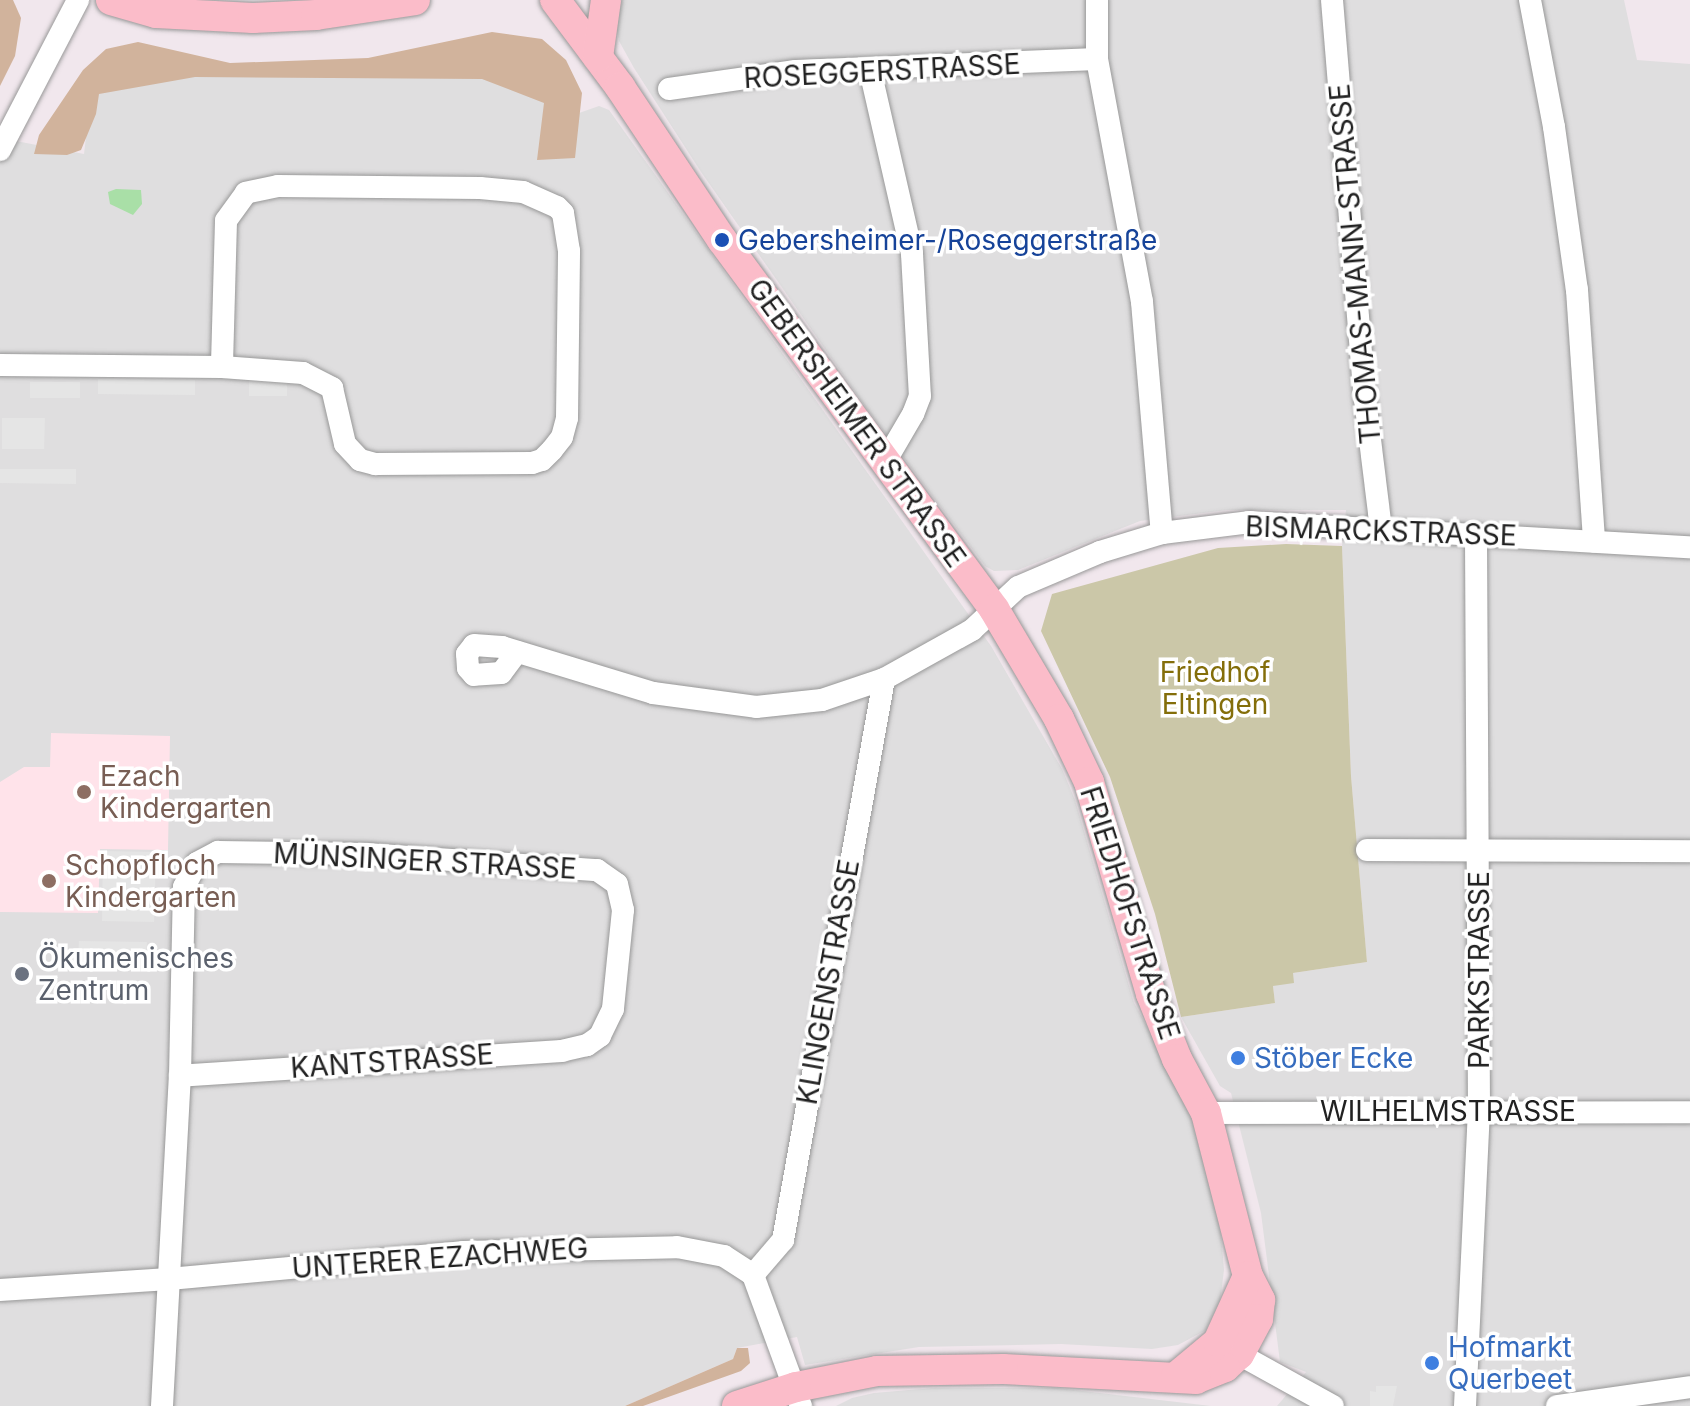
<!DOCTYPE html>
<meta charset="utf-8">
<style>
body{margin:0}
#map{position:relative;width:1690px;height:1406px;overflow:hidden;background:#f1e7ed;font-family:Inter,sans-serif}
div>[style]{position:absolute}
.residential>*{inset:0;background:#dfdedf}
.education>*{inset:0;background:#ffe3ea}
.forest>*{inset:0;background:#d1b39c}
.cemetery>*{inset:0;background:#cbc7a8}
.parking>*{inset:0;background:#e5e5e5}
.water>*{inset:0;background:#a9dfa7}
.roads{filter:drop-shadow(0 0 2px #989898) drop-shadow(0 0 2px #989898)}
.street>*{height:22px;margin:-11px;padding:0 11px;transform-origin:11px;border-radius:11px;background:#fff}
.secondary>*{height:30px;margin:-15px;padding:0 15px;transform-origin:15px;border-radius:15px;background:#fbbcc9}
.dots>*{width:22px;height:22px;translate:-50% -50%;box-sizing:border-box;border:4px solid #fff;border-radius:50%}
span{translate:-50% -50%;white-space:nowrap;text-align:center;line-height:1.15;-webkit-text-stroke:7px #fff;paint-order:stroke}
.street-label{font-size:28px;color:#212121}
.transit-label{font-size:28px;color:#164399}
.left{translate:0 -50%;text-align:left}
.park-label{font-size:28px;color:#846e0a}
.education-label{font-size:28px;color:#785e54}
.worship-label{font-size:28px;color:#5b616d}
.shop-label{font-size:28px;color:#366cbe}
</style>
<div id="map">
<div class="residential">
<i style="clip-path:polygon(622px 0,1624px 0,1637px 60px,1690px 64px,1690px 1406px,1277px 1406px,1306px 1372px,1280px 1362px,1261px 1213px,1231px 1093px,1220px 1086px,1181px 1017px,1275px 1003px,1273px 986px,1293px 973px,1367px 962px,1351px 776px,1342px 546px,1346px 510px,1227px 510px,1140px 521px,1018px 570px,994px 571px,985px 566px,865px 406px,701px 172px,634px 68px,619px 41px,615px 20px)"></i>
<i style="clip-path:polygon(230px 63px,531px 70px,562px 119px,599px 106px,609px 110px,991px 646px,1062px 769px,1075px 800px,1134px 1003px,1196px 1114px,1215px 1166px,1224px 1270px,1220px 1302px,1206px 1330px,1178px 1345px,1152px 1349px,1061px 1344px,919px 1347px,805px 1365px,797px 1337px,737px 1348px,733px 1359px,625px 1406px,0 1406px,0 138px,84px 154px,91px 95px)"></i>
<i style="clip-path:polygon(934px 1388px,1057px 1388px,1211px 1406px,836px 1406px,852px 1398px,874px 1393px)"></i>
</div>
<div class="education">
<i style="clip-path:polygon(51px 733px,170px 736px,168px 850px,100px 849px,98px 913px,0 912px,0 782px,24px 767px,50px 767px)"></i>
</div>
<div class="forest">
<i style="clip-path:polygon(0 0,13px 0,21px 18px,15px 56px,0 86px)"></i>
<i style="clip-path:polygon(492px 32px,542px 39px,566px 60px,582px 93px,575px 158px,537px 160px,544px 103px,482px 79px,195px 77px,99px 94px,96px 114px,81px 150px,67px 155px,34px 154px,39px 135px,83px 70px,106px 49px,138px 42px,230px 63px,368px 58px)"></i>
<i style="clip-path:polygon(737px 1348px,748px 1348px,750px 1363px,741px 1371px,643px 1406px,625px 1406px,733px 1359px)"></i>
</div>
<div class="cemetery">
<i style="clip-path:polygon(1286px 544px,1342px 546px,1351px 776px,1367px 962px,1293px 973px,1294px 983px,1273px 986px,1275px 1003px,1181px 1017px,1155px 914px,1110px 777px,1041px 631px,1052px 594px,1218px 548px)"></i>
</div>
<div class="parking">
<i style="clip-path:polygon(98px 379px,195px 380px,195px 395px,98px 394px)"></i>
<i style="clip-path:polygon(249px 381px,287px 381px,287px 396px,249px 396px)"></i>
<i style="clip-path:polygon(30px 382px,80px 382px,80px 398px,30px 398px)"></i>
<i style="clip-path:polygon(2px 418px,45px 418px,44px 449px,2px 449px)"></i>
<i style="clip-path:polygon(0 469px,76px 469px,76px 484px,0 483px)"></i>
<i style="clip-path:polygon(103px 851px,156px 852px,154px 922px,102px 921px)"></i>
<i style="clip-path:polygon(79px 941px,147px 942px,146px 958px,78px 957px)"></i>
<i style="clip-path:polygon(1376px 1386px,1397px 1386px,1393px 1406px,1370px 1406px,1370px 1391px,1376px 1392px)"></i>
</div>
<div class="water">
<i style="clip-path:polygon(116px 189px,141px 190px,142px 204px,133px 215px,110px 204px,108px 192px)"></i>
</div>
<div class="roads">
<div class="street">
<i style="left:1097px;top:0;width:59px;rotate:90deg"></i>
<i style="left:1097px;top:59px;width:247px;rotate:79.5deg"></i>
<i style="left:1142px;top:302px;width:232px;rotate:85.1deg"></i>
<i style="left:1332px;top:0;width:400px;rotate:85.3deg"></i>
<i style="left:1365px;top:399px;width:131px;rotate:83deg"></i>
<i style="left:1530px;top:0;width:129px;rotate:79.3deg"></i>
<i style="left:1554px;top:127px;width:165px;rotate:82deg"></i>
<i style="left:1577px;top:290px;width:252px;rotate:86.1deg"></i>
<i style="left:870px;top:70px;width:189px;rotate:77.1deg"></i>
<i style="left:912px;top:254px;width:142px;rotate:86.8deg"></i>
<i style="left:920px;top:396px;width:19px;rotate:111deg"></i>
<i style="left:913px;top:414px;width:56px;rotate:120.3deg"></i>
<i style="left:669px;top:89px;width:128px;rotate:-8.1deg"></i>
<i style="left:796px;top:71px;width:301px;rotate:-2.3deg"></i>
<i style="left:0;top:150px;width:169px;rotate:-62.5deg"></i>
<i style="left:0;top:365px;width:222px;rotate:0.5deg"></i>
<i style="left:222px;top:367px;width:81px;rotate:4.2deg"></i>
<i style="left:303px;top:373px;width:33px;rotate:27deg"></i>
<i style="left:332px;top:388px;width:57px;rotate:76.9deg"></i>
<i style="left:345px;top:444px;width:22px;rotate:47deg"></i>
<i style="left:360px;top:460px;width:16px;rotate:15deg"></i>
<i style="left:375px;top:464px;width:157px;rotate:-0.4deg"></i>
<i style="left:532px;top:463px;width:10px;rotate:-17deg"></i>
<i style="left:542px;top:460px;width:14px;rotate:-45deg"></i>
<i style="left:552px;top:450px;width:16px;rotate:-52deg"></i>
<i style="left:562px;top:437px;width:20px;rotate:-75deg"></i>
<i style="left:567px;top:418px;width:167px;rotate:-89.3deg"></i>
<i style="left:569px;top:251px;width:38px;rotate:-99deg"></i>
<i style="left:563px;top:213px;width:8px;rotate:-135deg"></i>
<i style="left:557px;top:207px;width:37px;rotate:-156deg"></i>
<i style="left:523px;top:192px;width:43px;rotate:-174.7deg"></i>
<i style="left:480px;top:188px;width:202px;rotate:-179.4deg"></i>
<i style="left:278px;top:186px;width:33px;rotate:168deg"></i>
<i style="left:246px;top:193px;width:34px;rotate:126deg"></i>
<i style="left:226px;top:221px;width:146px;rotate:91.6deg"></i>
<i style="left:517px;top:652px;width:26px;rotate:127deg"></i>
<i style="left:501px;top:673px;width:27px;rotate:176deg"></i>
<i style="left:474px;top:675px;width:9px;rotate:-131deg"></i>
<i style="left:468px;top:668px;width:14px;rotate:-94deg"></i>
<i style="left:467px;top:654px;width:11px;rotate:-52deg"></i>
<i style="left:474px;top:645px;width:28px;rotate:4deg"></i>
<i style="left:502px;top:647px;width:158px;rotate:16.9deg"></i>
<i style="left:653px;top:693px;width:104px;rotate:7.7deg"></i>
<i style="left:756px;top:707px;width:66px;rotate:-6.1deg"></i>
<i style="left:822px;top:700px;width:65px;rotate:-18.7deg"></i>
<i style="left:884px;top:679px;width:101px;rotate:-29.1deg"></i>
<i style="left:972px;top:630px;width:63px;rotate:-43.1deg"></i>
<i style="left:1018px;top:587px;width:89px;rotate:-23.1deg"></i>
<i style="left:1100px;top:552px;width:65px;rotate:-17deg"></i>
<i style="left:1162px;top:533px;width:89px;rotate:-7.1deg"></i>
<i style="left:1250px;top:522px;width:441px;rotate:3.3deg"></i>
<i style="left:1367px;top:850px;width:323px;rotate:0.2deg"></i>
<i style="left:1206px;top:1113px;width:484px;rotate:-0.1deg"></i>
<i style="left:753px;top:1275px;width:46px;rotate:-49.4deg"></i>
<i style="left:783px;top:1240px;width:570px;rotate:-79.79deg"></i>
<i style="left:0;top:1290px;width:169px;rotate:-3.7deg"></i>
<i style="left:169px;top:1279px;width:295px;rotate:-5.2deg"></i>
<i style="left:463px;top:1252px;width:214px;rotate:-1.3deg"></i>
<i style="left:677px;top:1247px;width:48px;rotate:10.8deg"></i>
<i style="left:724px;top:1256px;width:35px;rotate:33deg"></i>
<i style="left:753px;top:1275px;width:140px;rotate:69.9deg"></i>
<i style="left:1226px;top:1347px;width:122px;rotate:28.9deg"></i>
<i style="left:162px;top:1406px;width:330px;rotate:-86.9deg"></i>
<i style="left:180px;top:1076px;width:189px;rotate:-88.8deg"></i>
<i style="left:184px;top:887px;width:27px;rotate:-62deg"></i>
<i style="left:197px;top:863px;width:24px;rotate:-28deg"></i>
<i style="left:218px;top:852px;width:148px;rotate:0.8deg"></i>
<i style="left:366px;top:854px;width:232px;rotate:4deg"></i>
<i style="left:597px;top:870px;width:24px;rotate:35deg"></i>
<i style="left:617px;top:884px;width:27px;rotate:77deg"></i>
<i style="left:623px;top:910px;width:100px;rotate:95.8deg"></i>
<i style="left:613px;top:1009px;width:30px;rotate:116deg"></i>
<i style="left:600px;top:1036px;width:16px;rotate:145deg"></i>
<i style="left:587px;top:1045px;width:26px;rotate:167deg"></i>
<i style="left:562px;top:1051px;width:383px;rotate:176.3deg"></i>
<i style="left:1465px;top:1406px;width:296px;rotate:-87.3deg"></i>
<i style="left:1479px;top:1110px;width:576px;rotate:-90.3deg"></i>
<i style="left:1557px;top:1406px;width:134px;rotate:-8.1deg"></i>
</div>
<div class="secondary">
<i style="left:111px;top:0;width:47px;rotate:16.1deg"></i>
<i style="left:156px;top:13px;width:97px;rotate:3deg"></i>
<i style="left:253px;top:18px;width:63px;rotate:-2.7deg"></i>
<i style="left:316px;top:15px;width:100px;rotate:-8.6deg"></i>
<i style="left:555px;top:0;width:109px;rotate:53.2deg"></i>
<i style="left:620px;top:87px;width:184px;rotate:56.3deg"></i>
<i style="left:722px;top:240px;width:458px;rotate:53.6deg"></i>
<i style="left:994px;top:609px;width:128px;rotate:59.4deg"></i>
<i style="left:1059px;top:719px;width:70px;rotate:64.5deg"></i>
<i style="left:1089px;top:782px;width:221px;rotate:73.7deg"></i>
<i style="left:1151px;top:994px;width:70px;rotate:68.2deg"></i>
<i style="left:1177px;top:1059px;width:61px;rotate:61.8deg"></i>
<i style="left:1206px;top:1113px;width:168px;rotate:75.6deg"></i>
<i style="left:1248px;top:1276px;width:27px;rotate:63deg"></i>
<i style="left:1260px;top:1300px;width:19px;rotate:96deg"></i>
<i style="left:1258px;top:1319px;width:40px;rotate:118deg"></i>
<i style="left:1239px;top:1354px;width:19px;rotate:137deg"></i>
<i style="left:1225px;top:1367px;width:31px;rotate:158deg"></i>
<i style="left:1196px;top:1379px;width:193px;rotate:-177deg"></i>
<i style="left:1003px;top:1369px;width:126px;rotate:179.1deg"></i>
<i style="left:877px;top:1371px;width:83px;rotate:168.8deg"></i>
<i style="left:796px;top:1387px;width:62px;rotate:162.1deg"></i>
<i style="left:598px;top:57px;width:58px;rotate:-82deg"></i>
<i style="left:1176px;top:1377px;width:55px;rotate:-39.8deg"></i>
<i style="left:1218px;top:1342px;width:72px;rotate:-65.6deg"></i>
</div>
</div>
<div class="dots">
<i style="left:722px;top:240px;background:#1a4fb4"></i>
<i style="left:84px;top:792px;background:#8d6e63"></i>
<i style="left:49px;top:881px;background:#8d6e63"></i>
<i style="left:22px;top:974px;background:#6b7280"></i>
<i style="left:1238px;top:1058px;background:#3f7fe0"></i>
<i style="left:1432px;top:1363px;background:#3f7fe0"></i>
</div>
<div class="street-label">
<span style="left:882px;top:71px;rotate:-3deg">ROSEGGERSTRASSE</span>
<span style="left:1355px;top:264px;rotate:-95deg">THOMAS-MANN-STRASSE</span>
<span style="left:857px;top:423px;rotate:54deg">GEBERSHEIMER STRASSE</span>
<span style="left:1381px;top:531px;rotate:2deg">BISMARCKSTRASSE</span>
<span style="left:425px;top:861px;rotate:3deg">MÜNSINGER STRASSE</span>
<span style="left:1130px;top:913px;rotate:72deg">FRIEDHOFSTRASSE</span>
<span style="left:1479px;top:970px;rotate:-90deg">PARKSTRASSE</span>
<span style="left:828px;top:982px;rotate:-80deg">KLINGENSTRASSE</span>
<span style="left:392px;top:1061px;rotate:-4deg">KANTSTRASSE</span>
<span style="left:1448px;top:1111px">WILHELMSTRASSE</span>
<span style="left:440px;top:1258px;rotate:-4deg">UNTERER EZACHWEG</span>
</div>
<div class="transit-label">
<span class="left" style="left:738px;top:240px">Gebersheimer-/Roseggerstraße</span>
</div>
<div class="park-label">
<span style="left:1215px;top:688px">Friedhof<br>Eltingen</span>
</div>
<div class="education-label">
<span class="left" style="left:100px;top:792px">Ezach<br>Kindergarten</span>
<span class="left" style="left:65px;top:881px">Schopfloch<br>Kindergarten</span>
</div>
<div class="worship-label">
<span class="left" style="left:38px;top:974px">Ökumenisches<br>Zentrum</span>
</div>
<div class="shop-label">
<span class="left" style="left:1254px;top:1058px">Stöber Ecke</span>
<span class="left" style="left:1448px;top:1363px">Hofmarkt<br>Querbeet</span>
</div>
</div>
